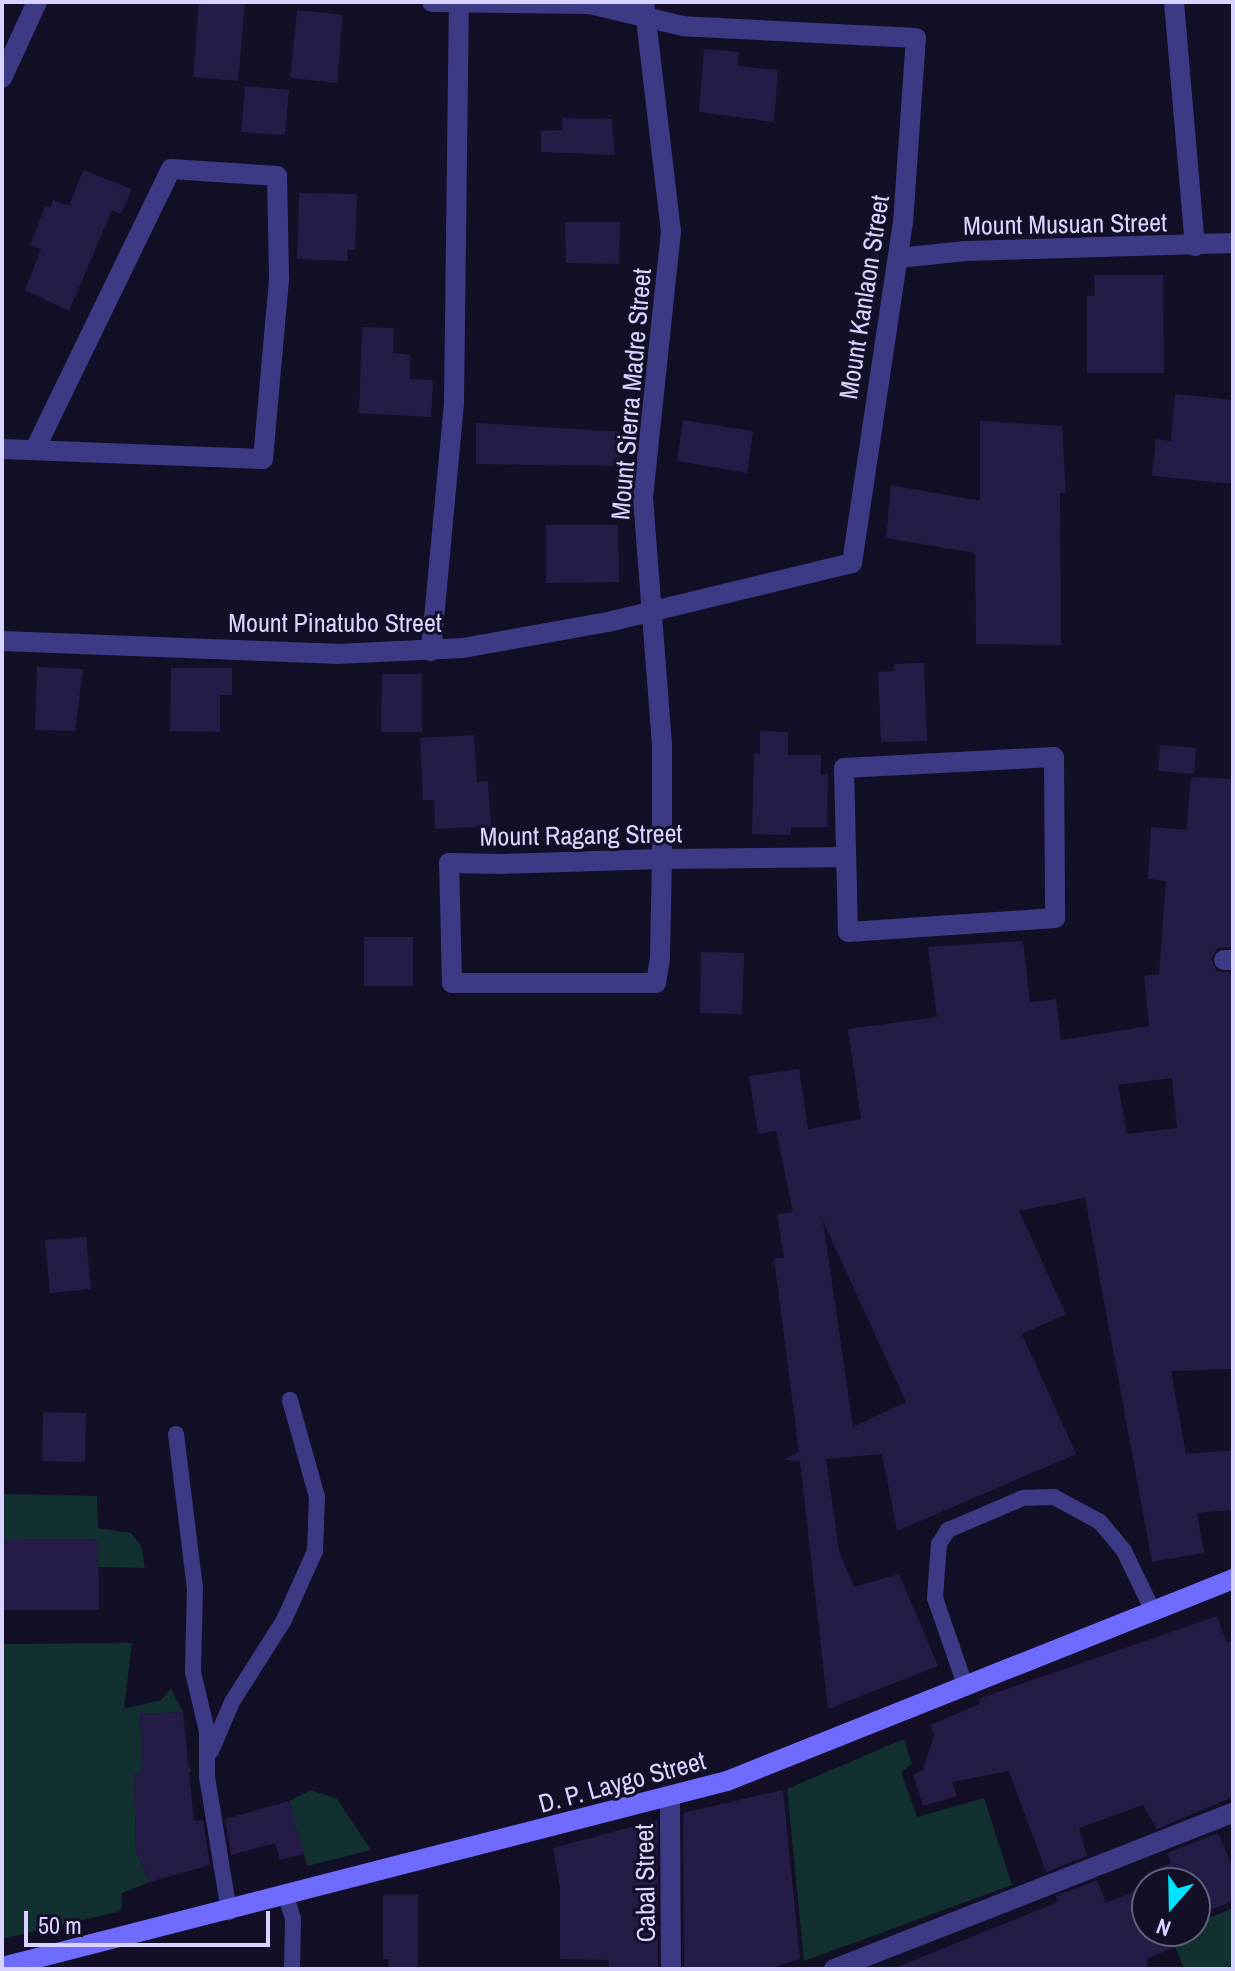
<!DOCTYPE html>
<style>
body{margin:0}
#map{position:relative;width:1235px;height:1971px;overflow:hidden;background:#130f26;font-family:"Archivo Narrow",sans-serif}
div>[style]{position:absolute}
.green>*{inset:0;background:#12302f}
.building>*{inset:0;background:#241b47}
.service>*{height:16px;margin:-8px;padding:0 8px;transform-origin:8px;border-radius:8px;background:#3d3a85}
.minor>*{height:20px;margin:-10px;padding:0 10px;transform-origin:10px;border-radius:10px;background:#3d3a85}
.secondary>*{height:20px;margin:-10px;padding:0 10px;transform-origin:10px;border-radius:10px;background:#6f6bff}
span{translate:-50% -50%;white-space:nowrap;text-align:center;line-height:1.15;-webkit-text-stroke:6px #130f26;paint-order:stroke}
.street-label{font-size:26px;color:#d9d4ff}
.frame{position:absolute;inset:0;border:4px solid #d9d4ff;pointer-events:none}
.north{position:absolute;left:1131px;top:1867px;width:80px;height:80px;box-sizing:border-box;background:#130f26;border:2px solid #625e7d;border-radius:50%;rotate:200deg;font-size:22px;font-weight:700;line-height:32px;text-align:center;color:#d9d4ff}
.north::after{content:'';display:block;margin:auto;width:28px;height:36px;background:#00e5ff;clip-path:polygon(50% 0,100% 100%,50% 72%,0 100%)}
.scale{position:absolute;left:24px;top:1911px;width:246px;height:36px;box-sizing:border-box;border:4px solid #d9d4ff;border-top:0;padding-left:10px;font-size:24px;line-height:28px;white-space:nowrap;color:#d9d4ff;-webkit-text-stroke:6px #130f26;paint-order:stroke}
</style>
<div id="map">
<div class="green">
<i style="clip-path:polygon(2px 1494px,97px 1496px,98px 1528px,131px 1533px,141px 1546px,145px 1568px,98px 1567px,97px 1539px,2px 1540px)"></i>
<i style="clip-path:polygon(132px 1643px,124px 1709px,161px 1700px,171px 1689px,183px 1712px,140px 1714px,142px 1759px,186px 1759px,191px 1772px,134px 1774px,136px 1852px,150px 1882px,122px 1893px,121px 1911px,2px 1939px,2px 1644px)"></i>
<i style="clip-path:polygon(904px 1739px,912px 1764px,901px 1772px,917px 1817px,984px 1798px,1012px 1885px,804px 1961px,787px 1789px)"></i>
<i style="clip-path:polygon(311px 1790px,337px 1799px,371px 1850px,307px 1866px,289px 1801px)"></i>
<i style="clip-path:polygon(1233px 1908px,1233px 1969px,1184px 1969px,1170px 1934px,1195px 1931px,1195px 1924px)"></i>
</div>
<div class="building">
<i style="clip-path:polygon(199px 2px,245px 2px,238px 81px,193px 77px)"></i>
<i style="clip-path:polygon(297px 10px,343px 15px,337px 83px,290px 78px)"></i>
<i style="clip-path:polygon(704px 49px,739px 52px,738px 66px,778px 70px,774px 122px,699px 112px)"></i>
<i style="clip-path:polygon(245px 86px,289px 90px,285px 135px,241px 132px)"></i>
<i style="clip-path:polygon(562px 118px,612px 119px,615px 155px,541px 152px,541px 131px,562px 130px)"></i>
<i style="clip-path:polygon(83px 170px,132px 189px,121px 214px,112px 210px,69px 311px,25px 290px,41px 249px,30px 245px,45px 206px,50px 208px,53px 200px,69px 206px)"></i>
<i style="clip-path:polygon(299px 193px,357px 194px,355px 250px,347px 250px,348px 261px,297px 259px)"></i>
<i style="clip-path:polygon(565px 222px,620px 222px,619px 264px,566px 263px)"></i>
<i style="clip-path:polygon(1094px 275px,1163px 275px,1164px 373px,1087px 373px,1087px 296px,1095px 296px)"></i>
<i style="clip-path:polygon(362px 327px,394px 328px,393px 353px,410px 355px,410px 379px,433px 380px,431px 417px,359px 413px)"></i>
<i style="clip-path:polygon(1175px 394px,1233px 400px,1233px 484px,1152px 476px,1156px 439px,1171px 441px)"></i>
<i style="clip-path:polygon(683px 420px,753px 431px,747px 473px,677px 461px)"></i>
<i style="clip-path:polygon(980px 421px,1062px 426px,1066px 493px,1060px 493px,1061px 645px,976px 644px,975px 553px,886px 538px,891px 485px,980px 501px)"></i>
<i style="clip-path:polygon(476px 423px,624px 432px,621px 466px,476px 464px)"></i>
<i style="clip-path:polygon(546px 525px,618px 525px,619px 582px,546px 583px)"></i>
<i style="clip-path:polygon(924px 663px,927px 741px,881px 742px,878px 672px,894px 671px,894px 664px)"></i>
<i style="clip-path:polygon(37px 667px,83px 669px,75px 731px,35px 730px)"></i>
<i style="clip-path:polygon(171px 668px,232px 668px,232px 695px,220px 695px,220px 732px,170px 731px)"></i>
<i style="clip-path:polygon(382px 674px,422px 674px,422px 732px,381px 732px)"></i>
<i style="clip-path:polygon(760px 731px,788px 732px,788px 755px,821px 755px,821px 775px,828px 774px,827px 827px,791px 827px,791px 835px,752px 834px,754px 754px,760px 754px)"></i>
<i style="clip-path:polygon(474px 735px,477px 782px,488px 781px,491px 826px,435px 829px,434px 800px,423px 800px,420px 738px)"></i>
<i style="clip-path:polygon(1160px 745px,1196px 748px,1194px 774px,1158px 771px)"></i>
<i style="clip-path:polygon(evenodd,1191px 777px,1233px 779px,1233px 947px,1218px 948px,1211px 959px,1217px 971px,1233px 973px,1233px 1369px,1171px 1371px,1186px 1454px,1233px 1450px,1233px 1510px,1197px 1513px,1204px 1553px,1152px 1562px,1085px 1198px,1019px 1211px,1066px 1314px,1022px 1334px,1076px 1454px,897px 1531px,882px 1454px,826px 1459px,839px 1551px,854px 1587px,899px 1574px,938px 1666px,828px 1709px,800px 1461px,783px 1460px,799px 1452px,774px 1258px,784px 1258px,777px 1214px,793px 1212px,776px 1131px,758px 1134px,749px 1076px,799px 1069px,808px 1129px,861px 1119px,848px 1029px,937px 1017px,928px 947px,1023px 941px,1030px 1002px,1056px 999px,1061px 1040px,1149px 1026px,1144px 976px,1159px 974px,1166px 881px,1148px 879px,1151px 827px,1186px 830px,1191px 777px,1172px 1078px,1177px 1128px,1127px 1134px,1118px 1085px,1172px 1078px,1191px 777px,823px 1221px,906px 1402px,853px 1427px,823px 1221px)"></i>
<i style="clip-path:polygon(364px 937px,413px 937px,413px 986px,364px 986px)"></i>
<i style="clip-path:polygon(701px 952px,744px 953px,742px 1014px,700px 1013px)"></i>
<i style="clip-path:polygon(86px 1237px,91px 1289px,50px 1293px,45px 1240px)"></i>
<i style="clip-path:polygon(43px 1412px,86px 1413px,85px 1462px,42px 1461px)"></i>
<i style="clip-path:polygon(98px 1539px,99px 1610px,2px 1610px,2px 1540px)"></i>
<i style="clip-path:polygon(1217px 1616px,1227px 1643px,1233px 1640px,1233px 1797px,1157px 1829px,1143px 1805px,1079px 1828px,1087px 1856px,1046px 1872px,1009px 1771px,952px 1782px,957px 1796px,923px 1806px,913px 1775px,923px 1770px,934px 1735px,930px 1725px,980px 1704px,978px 1699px)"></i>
<i style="clip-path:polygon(183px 1712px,194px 1821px,203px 1820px,210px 1865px,150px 1882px,136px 1852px,134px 1774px,142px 1774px,140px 1714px)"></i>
<i style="clip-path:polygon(783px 1790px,800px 1959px,768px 1969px,684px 1969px,683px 1813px)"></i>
<i style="clip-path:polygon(289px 1801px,304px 1854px,280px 1860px,275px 1843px,231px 1855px,225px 1819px)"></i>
<i style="clip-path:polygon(657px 1820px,658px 1969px,609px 1969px,609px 1960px,560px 1959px,560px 1887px,553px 1848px)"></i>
<i style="clip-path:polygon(1218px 1833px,1233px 1869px,1233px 1901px,1195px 1916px,1195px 1883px,1151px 1883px,1147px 1873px,1171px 1863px,1167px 1853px)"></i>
<i style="clip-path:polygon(1097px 1880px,1106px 1903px,1147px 1886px,1147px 1931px,1167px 1931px,1174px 1947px,1147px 1959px,1147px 1969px,892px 1969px,1058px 1902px,1056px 1896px)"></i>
<i style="clip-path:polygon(383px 1895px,418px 1895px,418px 1969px,389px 1969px,389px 1959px,383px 1959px)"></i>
</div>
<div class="service">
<i style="left:176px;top:1434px;width:155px;rotate:83deg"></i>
<i style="left:195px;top:1588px;width:84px;rotate:91.4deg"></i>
<i style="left:193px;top:1672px;width:61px;rotate:76.7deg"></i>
<i style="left:207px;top:1731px;width:46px;rotate:90deg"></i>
<i style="left:207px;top:1777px;width:137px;rotate:80.7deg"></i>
<i style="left:966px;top:1688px;width:95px;rotate:-109deg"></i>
<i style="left:935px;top:1598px;width:54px;rotate:-85.8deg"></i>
<i style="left:939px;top:1544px;width:17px;rotate:-57deg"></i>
<i style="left:948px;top:1530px;width:82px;rotate:-23.1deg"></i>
<i style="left:1023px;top:1498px;width:31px;rotate:-2deg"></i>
<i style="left:1054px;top:1497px;width:52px;rotate:28.5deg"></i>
<i style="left:1100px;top:1522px;width:38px;rotate:50deg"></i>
<i style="left:1124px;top:1551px;width:67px;rotate:64.2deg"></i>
<i style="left:211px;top:1751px;width:53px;rotate:-66.8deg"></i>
<i style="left:232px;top:1702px;width:97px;rotate:-57.6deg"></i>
<i style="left:284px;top:1620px;width:76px;rotate:-65.8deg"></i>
<i style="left:315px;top:1551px;width:54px;rotate:-87.9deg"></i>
<i style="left:317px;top:1497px;width:101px;rotate:-105.6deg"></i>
<i style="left:286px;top:1896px;width:24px;rotate:73deg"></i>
<i style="left:293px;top:1919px;width:50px;rotate:91.1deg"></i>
</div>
<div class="minor">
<i style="left:644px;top:2px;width:231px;rotate:83.3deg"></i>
<i style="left:671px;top:231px;width:268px;rotate:96deg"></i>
<i style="left:643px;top:498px;width:246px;rotate:85.6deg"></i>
<i style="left:662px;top:743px;width:116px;rotate:90deg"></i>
<i style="left:662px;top:859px;width:99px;rotate:91.2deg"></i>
<i style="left:660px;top:958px;width:25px;rotate:99deg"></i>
<i style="left:656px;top:983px;width:204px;rotate:180deg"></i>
<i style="left:452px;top:983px;width:120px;rotate:-91.4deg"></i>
<i style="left:449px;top:863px;width:52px;rotate:1.1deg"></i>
<i style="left:501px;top:864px;width:161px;rotate:-1.8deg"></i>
<i style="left:662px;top:859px;width:184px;rotate:-0.6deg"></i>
<i style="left:1174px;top:2px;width:245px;rotate:85.1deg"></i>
<i style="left:2px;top:78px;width:84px;rotate:-65.3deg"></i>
<i style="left:899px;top:258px;width:67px;rotate:-6deg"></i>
<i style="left:966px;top:251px;width:267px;rotate:-1.7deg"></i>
<i style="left:2px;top:449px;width:261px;rotate:2.2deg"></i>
<i style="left:263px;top:459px;width:182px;rotate:-84.9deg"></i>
<i style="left:279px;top:278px;width:102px;rotate:-91.1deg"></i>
<i style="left:277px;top:176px;width:106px;rotate:-176.2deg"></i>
<i style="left:171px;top:169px;width:311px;rotate:115.9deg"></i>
<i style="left:2px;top:641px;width:334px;rotate:2.2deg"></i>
<i style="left:336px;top:654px;width:127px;rotate:-2.7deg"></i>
<i style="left:463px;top:648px;width:147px;rotate:-10.2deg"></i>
<i style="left:608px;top:622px;width:251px;rotate:-13.6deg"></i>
<i style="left:852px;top:563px;width:344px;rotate:-81.5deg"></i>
<i style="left:903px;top:223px;width:185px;rotate:-86deg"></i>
<i style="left:916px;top:38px;width:233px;rotate:-177.1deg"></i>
<i style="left:683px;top:26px;width:96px;rotate:-166.7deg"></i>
<i style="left:590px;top:4px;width:158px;rotate:-179.3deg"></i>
<i style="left:431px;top:651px;width:250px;rotate:-84.7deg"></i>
<i style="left:454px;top:402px;width:398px;rotate:-89.3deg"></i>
<i style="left:1054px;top:757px;width:161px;rotate:89.6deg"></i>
<i style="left:1055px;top:918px;width:207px;rotate:176.1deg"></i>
<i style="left:848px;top:932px;width:164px;rotate:-91.4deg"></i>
<i style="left:844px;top:768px;width:210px;rotate:-3deg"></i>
<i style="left:1224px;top:960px;width:9px"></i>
<i style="left:670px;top:1797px;width:172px;rotate:89.7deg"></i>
<i style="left:834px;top:1969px;width:428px;rotate:-21.4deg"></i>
</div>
<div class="secondary">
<i style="left:2px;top:1967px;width:748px;rotate:-14.39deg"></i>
<i style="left:727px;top:1781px;width:545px;rotate:-21.76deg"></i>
</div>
<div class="street-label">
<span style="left:1065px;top:224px;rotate:-1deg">Mount Musuan Street</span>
<span style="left:864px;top:297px;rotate:-81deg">Mount Kanlaon Street</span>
<span style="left:631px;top:394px;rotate:-85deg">Mount Sierra Madre Street</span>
<span style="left:335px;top:623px">Mount Pinatubo Street</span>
<span style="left:581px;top:835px;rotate:-1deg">Mount Ragang Street</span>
<span style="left:622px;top:1782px;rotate:-15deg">D. P. Laygo Street</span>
<span style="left:645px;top:1883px;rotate:-91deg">Cabal Street</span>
</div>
<div class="frame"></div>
<div class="north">N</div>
<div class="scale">50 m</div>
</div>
